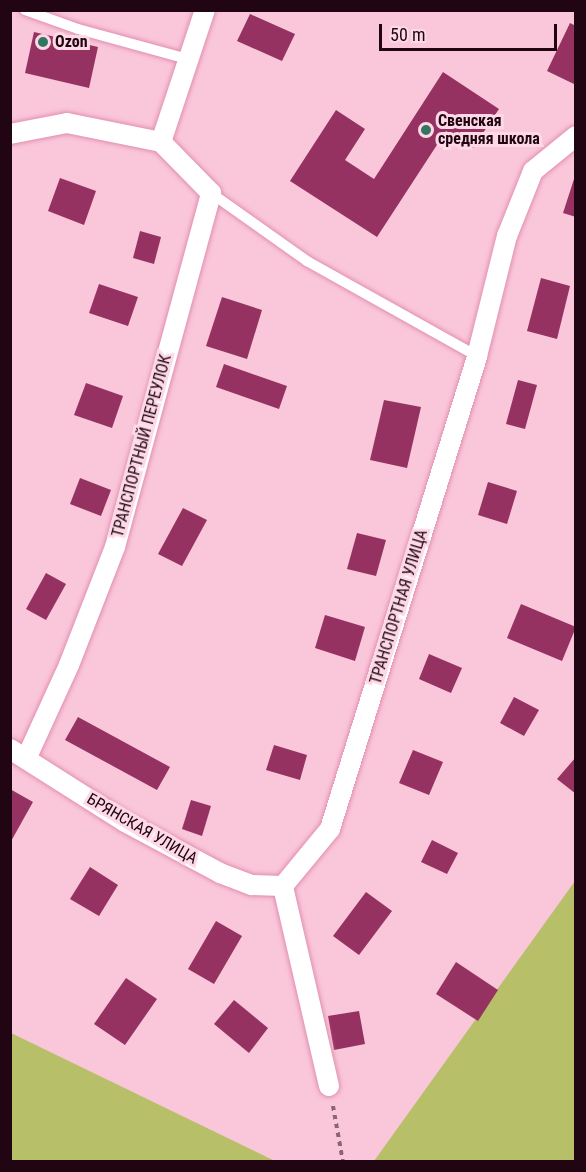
<!DOCTYPE html>
<meta charset="utf-8">
<style>
body{margin:0}
#map{position:relative;width:586px;height:1172px;overflow:hidden;background:#fac6da;font-family:"Roboto Condensed",sans-serif}
div>[style]{position:absolute}
.green>*{inset:0;background:#b7c068}
.building>*{inset:0;background:#953261}
.path>*{height:4px;margin-top:-2px;transform-origin:0;background:repeating-linear-gradient(90deg,#8c6474 0 4.5px,transparent 0 9px)}
.roads{filter:drop-shadow(0 0 2px #e18fb0) drop-shadow(0 0 2px #e18fb0)}
.lane>*{height:10px;margin:-5px;padding:0 5px;transform-origin:5px;border-radius:5px;background:#fff}
.street>*{height:20px;margin:-10px;padding:0 10px;transform-origin:10px;border-radius:10px;background:#fff}
.dots>*{width:16px;height:16px;translate:-50% -50%;box-sizing:border-box;border:3px solid #fdd9e6;border-radius:50%}
span{translate:-50% -50%;white-space:nowrap;text-align:center;line-height:1.15;-webkit-text-stroke:6px #fdd9e6;paint-order:stroke}
.poi-label{font-size:16px;color:#210512;font-weight:700}
.left{translate:0 -50%;text-align:left}
.street-label{font-size:16px;color:#210512}
.frame{position:absolute;inset:0;border:12px solid #210512;pointer-events:none}
.scale{position:absolute;left:379px;top:24px;width:178px;height:27px;box-sizing:border-box;border:3px solid #210512;border-top:0;padding-left:8px;font-size:18px;line-height:21px;white-space:nowrap;color:#210512;-webkit-text-stroke:4px #fdd9e6;paint-order:stroke}
</style>
<div id="map">
<div class="green">
<i style="clip-path:polygon(575px 881px,575px 1161px,374px 1161px)"></i>
<i style="clip-path:polygon(11px 1033px,275px 1161px,11px 1161px)"></i>
</div>
<div class="building">
<i style="clip-path:polygon(250px 14px,295px 34px,282px 61px,237px 41px)"></i>
<i style="clip-path:polygon(570px 23px,576px 26px,576px 85px,547px 71px)"></i>
<i style="clip-path:polygon(34px 32px,98px 47px,89px 88px,25px 73px)"></i>
<i style="clip-path:polygon(443px 72px,499px 109px,473px 148px,446px 131px,377px 237px,290px 181px,336px 110px,365px 129px,345px 160px,374px 179px)"></i>
<i style="clip-path:polygon(60px 178px,96px 191px,84px 225px,48px 211px)"></i>
<i style="clip-path:polygon(574px 179px,576px 180px,576px 217px,563px 213px)"></i>
<i style="clip-path:polygon(140px 231px,161px 237px,154px 264px,133px 258px)"></i>
<i style="clip-path:polygon(541px 278px,570px 286px,557px 339px,527px 331px)"></i>
<i style="clip-path:polygon(99px 284px,138px 297px,128px 326px,89px 313px)"></i>
<i style="clip-path:polygon(222px 297px,262px 310px,247px 359px,206px 346px)"></i>
<i style="clip-path:polygon(224px 364px,287px 386px,279px 409px,216px 387px)"></i>
<i style="clip-path:polygon(518px 380px,537px 385px,525px 429px,506px 424px)"></i>
<i style="clip-path:polygon(86px 383px,123px 396px,112px 428px,74px 415px)"></i>
<i style="clip-path:polygon(384px 400px,421px 407px,407px 468px,370px 460px)"></i>
<i style="clip-path:polygon(80px 478px,111px 490px,101px 516px,70px 504px)"></i>
<i style="clip-path:polygon(488px 482px,517px 491px,507px 524px,478px 515px)"></i>
<i style="clip-path:polygon(183px 508px,207px 520px,182px 566px,158px 554px)"></i>
<i style="clip-path:polygon(357px 533px,386px 540px,376px 576px,347px 569px)"></i>
<i style="clip-path:polygon(46px 573px,66px 584px,46px 620px,26px 609px)"></i>
<i style="clip-path:polygon(521px 604px,576px 627px,562px 661px,507px 638px)"></i>
<i style="clip-path:polygon(325px 615px,365px 627px,355px 661px,315px 648px)"></i>
<i style="clip-path:polygon(429px 654px,462px 668px,451px 693px,419px 679px)"></i>
<i style="clip-path:polygon(514px 697px,539px 710px,524px 736px,500px 723px)"></i>
<i style="clip-path:polygon(78px 717px,170px 767px,157px 790px,65px 740px)"></i>
<i style="clip-path:polygon(274px 745px,307px 755px,300px 780px,266px 770px)"></i>
<i style="clip-path:polygon(413px 750px,443px 762px,429px 795px,399px 783px)"></i>
<i style="clip-path:polygon(576px 757px,576px 794px,557px 779px)"></i>
<i style="clip-path:polygon(10px 789px,33px 802px,10px 843px)"></i>
<i style="clip-path:polygon(191px 800px,211px 806px,202px 836px,182px 829px)"></i>
<i style="clip-path:polygon(432px 840px,458px 853px,447px 874px,421px 862px)"></i>
<i style="clip-path:polygon(90px 867px,118px 885px,99px 916px,70px 899px)"></i>
<i style="clip-path:polygon(366px 892px,392px 911px,359px 955px,333px 936px)"></i>
<i style="clip-path:polygon(216px 921px,242px 936px,214px 984px,188px 969px)"></i>
<i style="clip-path:polygon(456px 962px,498px 990px,478px 1021px,436px 994px)"></i>
<i style="clip-path:polygon(126px 978px,157px 999px,125px 1045px,94px 1024px)"></i>
<i style="clip-path:polygon(234px 1000px,268px 1028px,249px 1053px,214px 1024px)"></i>
<i style="clip-path:polygon(359px 1011px,365px 1044px,334px 1050px,328px 1016px)"></i>
</div>
<div class="path">
<i style="left:333px;top:1106px;width:57px;rotate:79.9deg"></i>
</div>
<div class="roads">
<div class="lane">
<i style="left:25px;top:10px;width:56px;rotate:19.7deg"></i>
<i style="left:78px;top:29px;width:114px;rotate:15.3deg"></i>
<i style="left:211px;top:193px;width:118px;rotate:35.3deg"></i>
<i style="left:307px;top:261px;width:195px;rotate:29.2deg"></i>
</div>
<div class="street">
<i style="left:10px;top:134px;width:58px;rotate:-10.9deg"></i>
<i style="left:67px;top:123px;width:96px;rotate:11.4deg"></i>
<i style="left:161px;top:142px;width:139px;rotate:-71.6deg"></i>
<i style="left:10px;top:749px;width:136px;rotate:32.4deg"></i>
<i style="left:125px;top:822px;width:108px;rotate:28.2deg"></i>
<i style="left:220px;top:873px;width:34px;rotate:21deg"></i>
<i style="left:252px;top:885px;width:31px;rotate:2deg"></i>
<i style="left:26px;top:759px;width:103px;rotate:-65.4deg"></i>
<i style="left:69px;top:665px;width:127px;rotate:-68.7deg"></i>
<i style="left:115px;top:547px;width:367px;rotate:-74.8deg"></i>
<i style="left:211px;top:193px;width:71px;rotate:-134.4deg"></i>
<i style="left:329px;top:1086px;width:205px;rotate:-103deg"></i>
<i style="left:283px;top:886px;width:74px;rotate:-50.5deg"></i>
<i style="left:330px;top:829px;width:495px;rotate:-72.7deg"></i>
<i style="left:477px;top:356px;width:124px;rotate:-76deg"></i>
<i style="left:507px;top:236px;width:70px;rotate:-68.2deg"></i>
<i style="left:533px;top:171px;width:55px;rotate:-39.1deg"></i>
</div>
</div>
<div class="dots">
<i style="left:43px;top:42px;background:#337463"></i>
<i style="left:426px;top:130px;background:#337463"></i>
</div>
<div class="poi-label">
<span class="left" style="left:55px;top:42px">Ozon</span>
<span class="left" style="left:438px;top:130px">Свенская<br>средняя школа</span>
</div>
<div class="street-label">
<span style="left:142px;top:446px;rotate:-75deg">ТРАНСПОРТНЫЙ ПЕРЕУЛОК</span>
<span style="left:399px;top:607px;rotate:-73deg">ТРАНСПОРТНАЯ УЛИЦА</span>
<span style="left:142px;top:829px;rotate:30deg">БРЯНСКАЯ УЛИЦА</span>
</div>
<div class="frame"></div>
<div class="scale">50 m</div>
</div>
